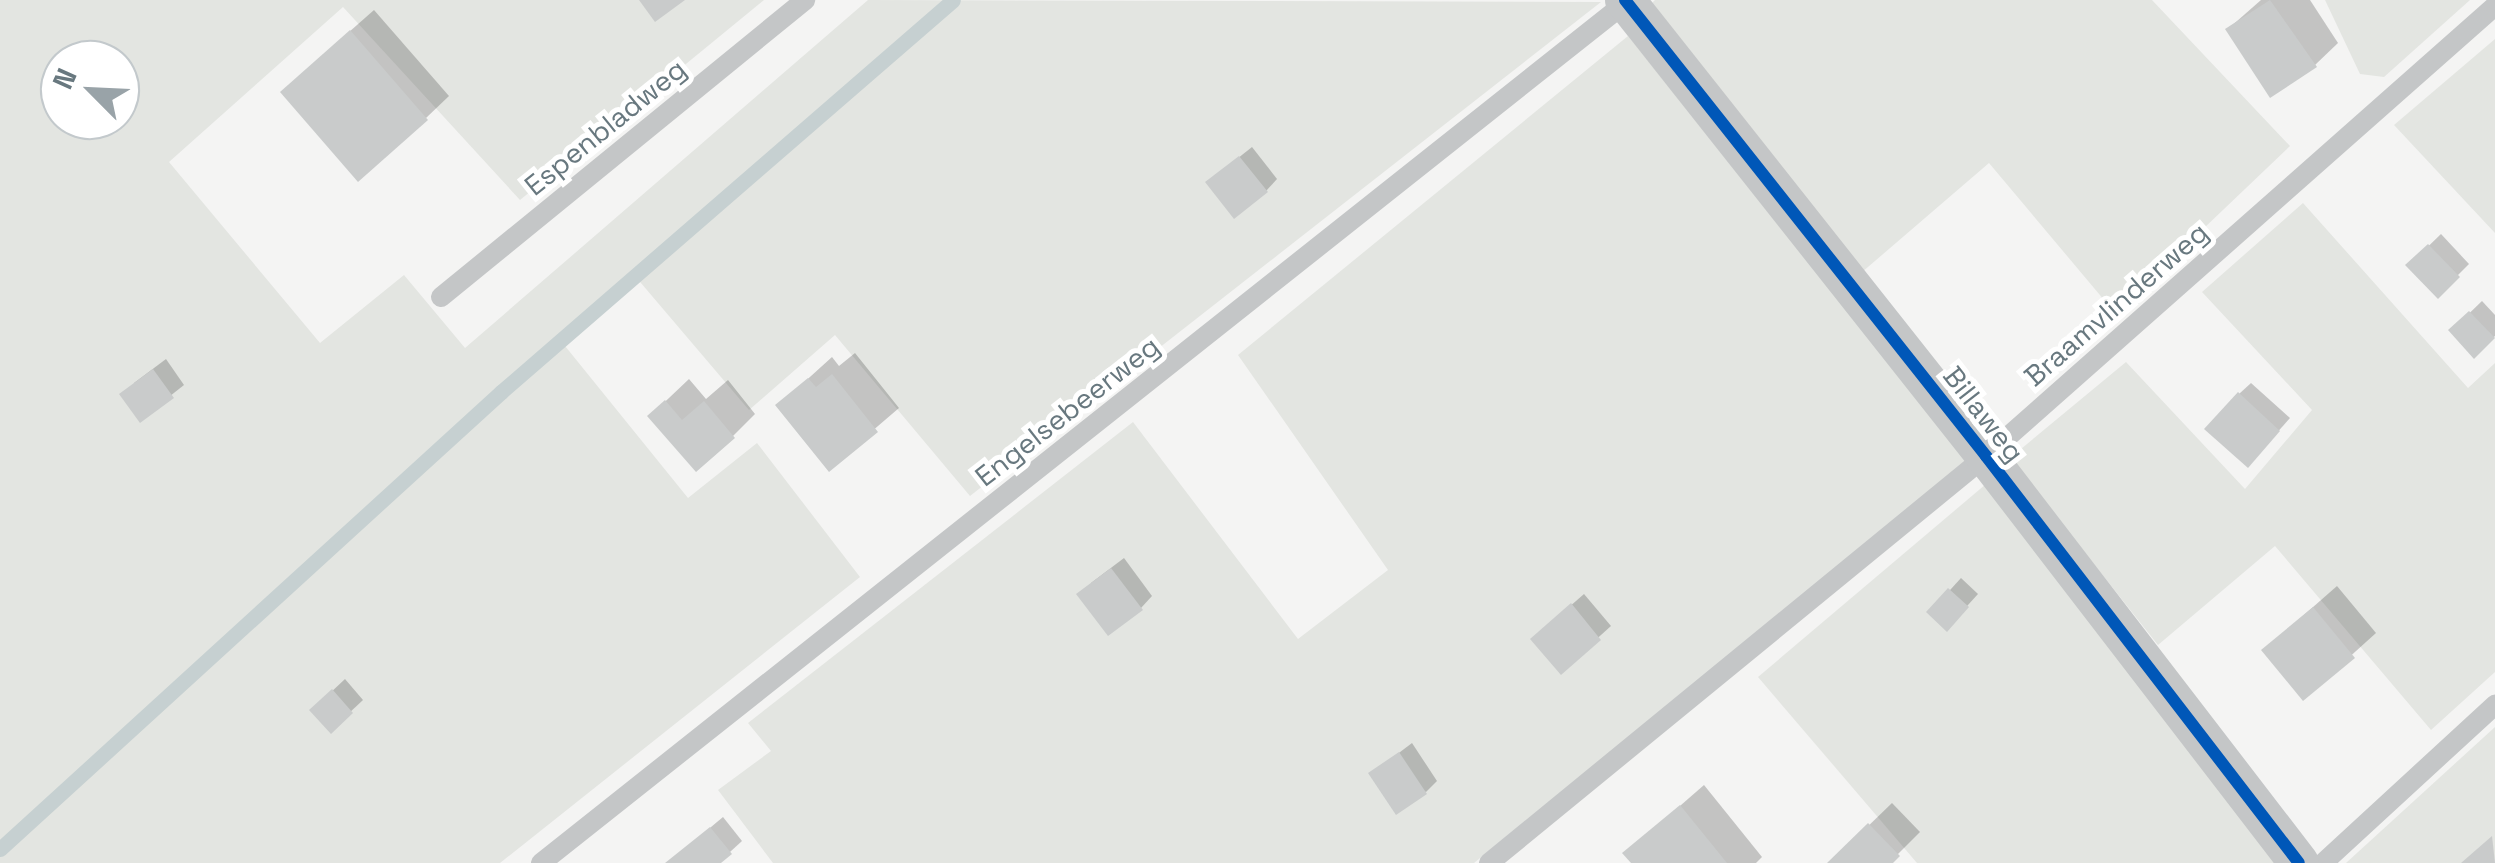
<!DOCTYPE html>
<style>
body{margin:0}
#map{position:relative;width:2495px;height:863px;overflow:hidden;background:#f4f4f3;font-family:"Space Grotesk",sans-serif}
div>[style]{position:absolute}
.green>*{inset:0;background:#e3e5e1}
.shadow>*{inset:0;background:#0003}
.stream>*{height:15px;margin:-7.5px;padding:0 7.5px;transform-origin:7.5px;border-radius:7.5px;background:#c6d0d1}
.building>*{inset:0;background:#c9cbcb}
.lane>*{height:20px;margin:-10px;padding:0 10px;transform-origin:10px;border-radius:10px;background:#c4c6c7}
.street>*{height:40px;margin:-20px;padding:0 20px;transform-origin:20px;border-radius:20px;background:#c4c6c7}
.cycleway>*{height:12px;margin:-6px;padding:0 6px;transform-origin:6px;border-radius:6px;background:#0057b8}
span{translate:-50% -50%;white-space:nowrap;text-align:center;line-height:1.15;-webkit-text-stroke:10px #fff;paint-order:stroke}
.street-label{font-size:28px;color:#68787f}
.north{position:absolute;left:40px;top:40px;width:100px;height:100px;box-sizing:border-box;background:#fff;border:2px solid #c3c9cc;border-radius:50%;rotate:294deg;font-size:28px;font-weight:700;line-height:40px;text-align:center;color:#68787f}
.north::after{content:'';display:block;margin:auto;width:35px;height:45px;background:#99a3a8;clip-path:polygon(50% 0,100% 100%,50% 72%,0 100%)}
</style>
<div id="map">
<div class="green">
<i style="clip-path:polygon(evenodd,0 0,764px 0,520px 200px,343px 7px,169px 162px,320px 343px,404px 275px,465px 348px,868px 0,1601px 2px,970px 496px,835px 335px,749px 410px,635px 276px,561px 341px,688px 498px,757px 443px,860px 577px,500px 863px,0 863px,0 0,60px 60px,120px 60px,120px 120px,60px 120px,60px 60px)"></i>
<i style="clip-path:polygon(1655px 0,2152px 0,2290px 146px,2115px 313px,1989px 163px,1861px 273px,1651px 4px)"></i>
<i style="clip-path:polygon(2325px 0,2470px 0,2384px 77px,2360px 74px)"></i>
<i style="clip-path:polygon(1628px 36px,1968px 460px,1474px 863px,773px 863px,718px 790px,771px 751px,748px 723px,1133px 422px,1298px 639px,1388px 570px,1238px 355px)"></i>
<i style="clip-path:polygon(2495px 39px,2495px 233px,2394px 125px)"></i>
<i style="clip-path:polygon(2303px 203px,2468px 388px,2495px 363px,2495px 672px,2431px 730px,2275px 546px,2158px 645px,2010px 458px,2126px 362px,2245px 489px,2312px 410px,2202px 292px)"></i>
<i style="clip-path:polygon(1986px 484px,2275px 863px,1917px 863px,1758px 677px)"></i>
<i style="clip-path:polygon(2495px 727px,2495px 863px,2346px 863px)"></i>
</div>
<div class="shadow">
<i style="clip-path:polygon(2261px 0,2310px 0,2338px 43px,2315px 65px,2228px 29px)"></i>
<i style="clip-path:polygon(374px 10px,449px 96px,426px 118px,306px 70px)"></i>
<i style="clip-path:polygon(1252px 147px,1277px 179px,1266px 191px,1208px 182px)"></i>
<i style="clip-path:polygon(2441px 234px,2469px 264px,2438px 295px,2409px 265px)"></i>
<i style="clip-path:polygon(2482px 301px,2495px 315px,2495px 336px,2474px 355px,2452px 330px)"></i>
<i style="clip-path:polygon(855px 353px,899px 408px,829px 468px,779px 405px,832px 357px,839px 366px)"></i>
<i style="clip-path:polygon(166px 359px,184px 385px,141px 419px,134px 383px)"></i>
<i style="clip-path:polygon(689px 379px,706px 399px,728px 380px,755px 414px,733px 436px,650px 416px)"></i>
<i style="clip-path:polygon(2251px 383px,2290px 418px,2259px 453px,2239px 394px)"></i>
<i style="clip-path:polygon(1124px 558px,1152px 596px,1141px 608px,1091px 583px)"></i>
<i style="clip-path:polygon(1961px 578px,1978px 594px,1947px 628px,1930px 612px)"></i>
<i style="clip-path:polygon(2337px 586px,2376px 633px,2304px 698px,2264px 650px)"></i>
<i style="clip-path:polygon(1584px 594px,1611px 626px,1561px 671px,1545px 628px)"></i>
<i style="clip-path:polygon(345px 679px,363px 700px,331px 730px,312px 710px)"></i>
<i style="clip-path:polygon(1412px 743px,1437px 781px,1426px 792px,1371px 774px)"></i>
<i style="clip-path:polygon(1704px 785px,1762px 857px,1756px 863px,1634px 863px,1626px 853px)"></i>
<i style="clip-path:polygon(1892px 803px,1920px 832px,1889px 863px,1830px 863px)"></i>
<i style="clip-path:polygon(723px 817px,742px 841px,730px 852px,717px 863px,668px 863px)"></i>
</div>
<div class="stream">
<i style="left:0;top:849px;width:678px;rotate:-42.37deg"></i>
<i style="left:501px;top:392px;width:598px;rotate:-40.93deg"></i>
</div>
<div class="building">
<i style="clip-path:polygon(639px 0,685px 0,655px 22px)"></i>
<i style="clip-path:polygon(2270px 0,2317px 67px,2270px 98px,2225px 29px)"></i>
<i style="clip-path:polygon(350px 30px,428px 120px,358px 182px,280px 92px)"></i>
<i style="clip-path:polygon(1239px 156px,1268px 192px,1234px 219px,1205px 182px)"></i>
<i style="clip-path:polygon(2428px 244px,2460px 277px,2438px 299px,2405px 265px)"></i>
<i style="clip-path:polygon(2469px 311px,2495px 338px,2474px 359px,2448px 330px)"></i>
<i style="clip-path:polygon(153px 369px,174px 398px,140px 423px,119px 394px)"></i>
<i style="clip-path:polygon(832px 374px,878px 432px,829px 472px,775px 405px,808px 378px,816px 387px)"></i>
<i style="clip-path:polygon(2238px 392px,2280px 431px,2248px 468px,2204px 429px)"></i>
<i style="clip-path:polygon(665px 400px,682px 420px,704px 401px,735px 438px,696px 472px,647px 416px)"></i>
<i style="clip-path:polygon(1111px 568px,1143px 610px,1108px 636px,1076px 594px)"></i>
<i style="clip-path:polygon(1948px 588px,1969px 607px,1947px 632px,1926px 612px)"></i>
<i style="clip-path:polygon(1571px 603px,1601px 640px,1561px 675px,1530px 639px)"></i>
<i style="clip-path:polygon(2313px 607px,2355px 658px,2303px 701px,2261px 650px)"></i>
<i style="clip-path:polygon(332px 689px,353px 713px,331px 734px,309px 710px)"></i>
<i style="clip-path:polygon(1399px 752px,1427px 794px,1396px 815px,1368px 773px)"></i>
<i style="clip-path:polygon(1680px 805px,1727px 863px,1631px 863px,1622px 853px)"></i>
<i style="clip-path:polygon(1868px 823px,1900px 856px,1893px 863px,1827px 863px)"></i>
<i style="clip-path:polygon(710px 827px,732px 854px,721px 863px,665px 863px)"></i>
<i style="clip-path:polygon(2492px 836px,2495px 863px,2461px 863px)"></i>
</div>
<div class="lane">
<i style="left:441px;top:297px;width:470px;rotate:-39.2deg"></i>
<i style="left:541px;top:863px;width:1389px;rotate:-38.42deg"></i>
<i style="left:1489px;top:863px;width:642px;rotate:-39.31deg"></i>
<i style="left:1986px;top:456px;width:679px;rotate:-41.48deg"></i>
<i style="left:2323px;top:863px;width:234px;rotate:-42.6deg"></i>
</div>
<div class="street">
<i style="left:1625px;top:0;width:582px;rotate:51.63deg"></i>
<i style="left:1986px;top:456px;width:513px;rotate:52.44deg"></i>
</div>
<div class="cycleway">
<i style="left:1625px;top:0;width:582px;rotate:51.63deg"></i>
<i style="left:1986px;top:456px;width:513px;rotate:52.44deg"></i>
</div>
<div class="street-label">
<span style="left:605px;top:127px;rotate:-39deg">Espenbladweg</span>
<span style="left:2116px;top:304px;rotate:-41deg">Braamvlinderweg</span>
<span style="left:1067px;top:411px;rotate:-38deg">Engelsebeerweg</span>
<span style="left:1984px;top:414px;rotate:52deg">Billaweg</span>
</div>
<div class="north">N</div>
</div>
